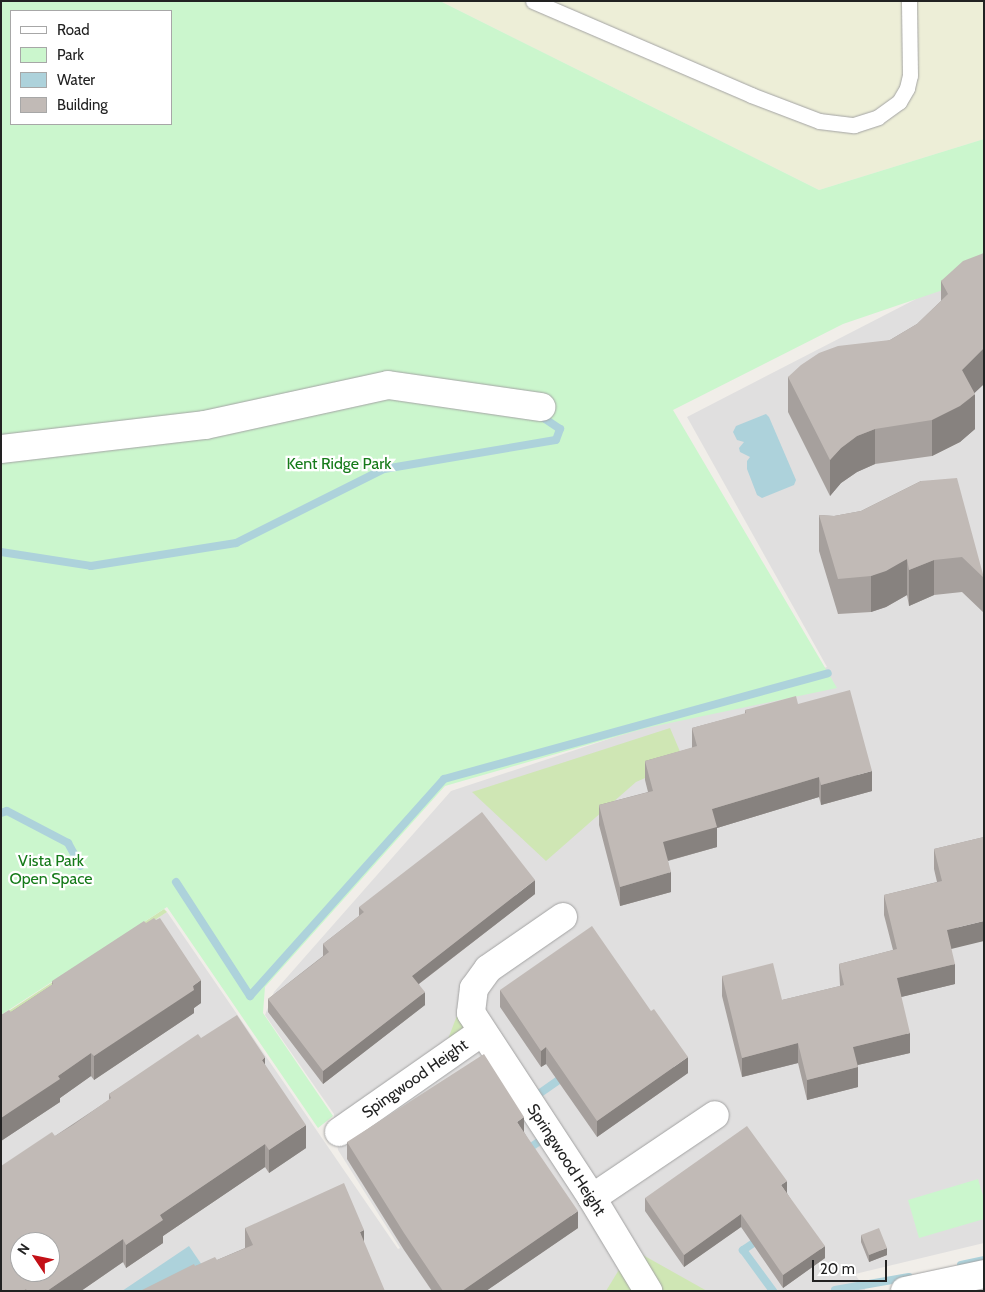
<!DOCTYPE html>
<style>
body{margin:0}
#map{position:relative;width:985px;height:1292px;overflow:hidden;background:#f1eee9;font-family:Cabin,sans-serif}
div>[style]{position:absolute}
.residential>*{inset:0;background:#e0dfdf}
.farmland>*{inset:0;background:#edeed7}
.grass>*{inset:0;background:#cfe6b4}
.park>*{inset:0;background:#cbf6cd}
.water>*{inset:0;background:#add2db}
.stream>*{height:8px;margin:-4px;padding:0 4px;transform-origin:4px;border-radius:4px;background:#add2db}
.roads{filter:drop-shadow(0 0 1px #a3a3a3) drop-shadow(0 0 1px #a3a3a3)}
.lane>*{height:15px;margin:-7.5px;padding:0 7.5px;transform-origin:7.5px;border-radius:7.5px;background:#fff}
.street>*{height:28px;margin:-14px;padding:0 14px;transform-origin:14px;border-radius:14px;background:#fff}
.wall>*{inset:0;background:#a6a09d}
.shaded-wall>*{inset:0;background:#87827f}
.building>*{inset:0;background:#c1bab6}
span{translate:-50% -50%;white-space:nowrap;text-align:center;line-height:1.15;-webkit-text-stroke:4.5px #fff;paint-order:stroke}
.park-label{font-size:16px;color:#157a19}
.street-label{font-size:16px;color:#222}
.frame{position:absolute;inset:0;border:2px solid #222;pointer-events:none}
.legend{position:absolute;left:10px;top:10px;width:162px;height:115px;box-sizing:border-box;background:#fff;border:1px solid #a7a7a7;margin:0;padding:6px 9px;list-style:none;font-size:15px;color:#222}
.legend li{display:flex;align-items:center;gap:10px;height:25px}
.legend b{width:25px;border:1px solid #a7a7a7}
.north{position:absolute;left:10px;top:1232px;width:50px;height:50px;box-sizing:border-box;background:#fff;border:1px solid #a7a7a7;border-radius:50%;rotate:304deg;font-size:14px;font-weight:700;line-height:20px;text-align:center;color:#222}
.north::after{content:'';display:block;margin:auto;width:18px;height:22px;background:#c31017;clip-path:polygon(50% 0,100% 100%,50% 72%,0 100%)}
.scale{position:absolute;left:812px;top:1260px;width:75px;height:22px;box-sizing:border-box;border:2px solid #222;border-top:0;padding-left:6px;font-size:15px;line-height:18px;white-space:nowrap;color:#222;-webkit-text-stroke:4px #fff;paint-order:stroke}
</style>
<div id="map">
<div class="residential">
<i style="clip-path:polygon(evenodd,984px 264px,984px 1243px,855px 1274px,866px 1291px,1px 1291px,1px 1021px,167px 912px,398px 1249px,400px 1248px,338px 1150px,334px 1114px,265px 1015px,274px 992px,451px 791px,827px 667px,687px 417px,984px 264px,20px 1242px,50px 1242px,50px 1272px,20px 1272px,20px 1242px)"></i>
</div>
<div class="farmland">
<i style="clip-path:polygon(440px 1px,984px 1px,984px 139px,819px 190px)"></i>
</div>
<div class="grass">
<i style="clip-path:polygon(670px 728px,684px 761px,636px 782px,546px 861px,472px 792px)"></i>
<i style="clip-path:polygon(164px 909px,167px 912px,1px 1021px,1px 1016px)"></i>
<i style="clip-path:polygon(461px 1005px,468px 1029px,445px 1047px)"></i>
<i style="clip-path:polygon(634px 1250px,707px 1291px,659px 1291px)"></i>
<i style="clip-path:polygon(620px 1268px,635px 1291px,606px 1291px)"></i>
</div>
<div class="park">
<i style="clip-path:polygon(evenodd,1px 1px,440px 1px,819px 190px,984px 139px,984px 276px,843px 324px,673px 410px,837px 688px,646px 728px,445px 786px,265px 987px,263px 1013px,333px 1116px,318px 1128px,167px 907px,1px 1015px,1px 1px,11px 11px,171px 11px,171px 124px,11px 124px,11px 11px)"></i>
<i style="clip-path:polygon(978px 1179px,984px 1199px,984px 1219px,919px 1238px,908px 1200px)"></i>
</div>
<div class="water">
<i style="clip-path:polygon(766px 414px,769px 417px,796px 480px,794px 485px,762px 498px,757px 495px,747px 469px,747px 461px,750px 457px,740px 452px,739px 448px,744px 442px,737px 440px,733px 432px,736px 426px)"></i>
<i style="clip-path:polygon(189px 1246px,204px 1268px,172px 1291px,122px 1291px)"></i>
</div>
<div class="stream">
<i style="left:1px;top:552px;width:91px;rotate:8.8deg"></i>
<i style="left:91px;top:566px;width:147px;rotate:-9deg"></i>
<i style="left:236px;top:543px;width:165px;rotate:-26.6deg"></i>
<i style="left:384px;top:469px;width:174px;rotate:-9.6deg"></i>
<i style="left:556px;top:440px;width:12px;rotate:-70deg"></i>
<i style="left:560px;top:429px;width:27px;rotate:-146deg"></i>
<i style="left:1px;top:813px;width:6px;rotate:-18deg"></i>
<i style="left:7px;top:811px;width:69px;rotate:27.7deg"></i>
<i style="left:68px;top:843px;width:26px;rotate:61deg"></i>
<i style="left:176px;top:882px;width:136px;rotate:57deg"></i>
<i style="left:250px;top:996px;width:291px;rotate:-48.2deg"></i>
<i style="left:444px;top:779px;width:398px;rotate:-15.4deg"></i>
<i style="left:533px;top:1098px;width:39px;rotate:-35deg"></i>
<i style="left:525px;top:1151px;width:22px;rotate:-34deg"></i>
<i style="left:761px;top:1238px;width:22px;rotate:146deg"></i>
<i style="left:743px;top:1250px;width:51px;rotate:53.8deg"></i>
<i style="left:961px;top:1265px;width:24px;rotate:-12deg"></i>
<i style="left:835px;top:1290px;width:75px;rotate:-10deg"></i>
</div>
<div class="roads">
<div class="lane">
<i style="left:533px;top:1px;width:237px;rotate:23.3deg"></i>
<i style="left:751px;top:95px;width:73px;rotate:20.9deg"></i>
<i style="left:819px;top:121px;width:35px;rotate:7deg"></i>
<i style="left:854px;top:125px;width:25px;rotate:-18deg"></i>
<i style="left:878px;top:117px;width:26px;rotate:-36deg"></i>
<i style="left:899px;top:102px;width:16px;rotate:-60deg"></i>
<i style="left:907px;top:88px;width:13px;rotate:-77deg"></i>
<i style="left:910px;top:75px;width:74px;rotate:-90.8deg"></i>
</div>
<div class="street">
<i style="left:1px;top:449px;width:205px;rotate:-6.7deg"></i>
<i style="left:205px;top:425px;width:187px;rotate:-12.3deg"></i>
<i style="left:388px;top:385px;width:155px;rotate:8.2deg"></i>
<i style="left:563px;top:917px;width:91px;rotate:145.3deg"></i>
<i style="left:488px;top:969px;width:24px;rotate:126deg"></i>
<i style="left:474px;top:988px;width:25px;rotate:97deg"></i>
<i style="left:471px;top:1013px;width:221px;rotate:56.8deg"></i>
<i style="left:592px;top:1198px;width:109px;rotate:58.9deg"></i>
<i style="left:339px;top:1132px;width:174px;rotate:-35deg"></i>
<i style="left:592px;top:1198px;width:148px;rotate:-34deg"></i>
<i style="left:905px;top:1291px;width:81px;rotate:-12.1deg"></i>
</div>
</div>
<div class="wall">
<i style="clip-path:polygon(984px 253px,984px 384px,974px 393px,975px 429px,960px 442px,932px 456px,875px 464px,857px 472px,841px 483px,830px 496px,788px 412px,788px 377px,890px 340px,917px 324px,941px 301px,941px 281px)"></i>
<i style="clip-path:polygon(921px 481px,984px 577px,984px 613px,962px 592px,934px 595px,909px 606px,907px 595px,886px 607px,871px 612px,838px 614px,819px 551px,819px 515px,834px 516px,861px 511px)"></i>
<i style="clip-path:polygon(798px 704px,872px 791px,821px 805px,819px 797px,717px 828px,717px 847px,668px 861px,671px 892px,620px 906px,599px 825px,599px 805px,648px 792px,645px 780px,645px 761px,692px 748px,692px 728px,745px 714px,745px 710px)"></i>
<i style="clip-path:polygon(984px 837px,951px 949px,955px 984px,901px 997px,910px 1053px,858px 1065px,858px 1087px,807px 1100px,798px 1063px,742px 1077px,722px 996px,722px 976px,782px 1000px,840px 986px,839px 964px,893px 950px,884px 915px,884px 895px,937px 882px,934px 869px,934px 849px)"></i>
<i style="clip-path:polygon(535px 894px,419px 984px,425px 1005px,323px 1084px,268px 1012px,268px 999px,323px 956px,323px 944px,359px 916px,359px 907px)"></i>
<i style="clip-path:polygon(52px 981px,201px 1003px,194px 1008px,194px 1013px,94px 1080px,91px 1076px,60px 1098px,60px 1102px,1px 1141px,1px 1015px,11px 1012px,52px 985px)"></i>
<i style="clip-path:polygon(500px 990px,688px 1073px,597px 1137px,546px 1064px,541px 1067px,500px 1007px)"></i>
<i style="clip-path:polygon(201px 1038px,265px 1065px,306px 1148px,269px 1173px,265px 1167px,247px 1179px,163px 1236px,163px 1243px,126px 1268px,123px 1262px,81px 1291px,1px 1291px,55px 1136px,109px 1100px,109px 1094px)"></i>
<i style="clip-path:polygon(524px 1132px,578px 1228px,486px 1291px,432px 1291px,404px 1250px,347px 1159px,347px 1142px)"></i>
<i style="clip-path:polygon(787px 1193px,825px 1258px,783px 1288px,741px 1227px,684px 1267px,645px 1211px,645px 1198px)"></i>
<i style="clip-path:polygon(245px 1228px,364px 1241px,195px 1266px,217px 1260px,245px 1248px)"></i>
<i style="clip-path:polygon(861px 1235px,887px 1255px,869px 1262px,861px 1242px)"></i>
</div>
<div class="shaded-wall">
<i style="clip-path:polygon(984px 348px,984px 384px,963px 404px,975px 394px,975px 429px,960px 442px,932px 456px,932px 420px,962px 370px)"></i>
<i style="clip-path:polygon(875px 429px,875px 464px,857px 472px,841px 483px,830px 496px,830px 460px,841px 448px,857px 436px)"></i>
<i style="clip-path:polygon(907px 559px,907px 595px,886px 607px,871px 612px,871px 576px)"></i>
<i style="clip-path:polygon(934px 560px,934px 595px,909px 606px,909px 570px)"></i>
<i style="clip-path:polygon(872px 771px,872px 791px,821px 805px,821px 785px)"></i>
<i style="clip-path:polygon(819px 777px,819px 797px,717px 828px,717px 847px,663px 862px,663px 842px,712px 809px)"></i>
<i style="clip-path:polygon(671px 872px,671px 892px,620px 906px,620px 887px)"></i>
<i style="clip-path:polygon(535px 880px,535px 894px,412px 989px,412px 976px)"></i>
<i style="clip-path:polygon(984px 921px,984px 941px,947px 950px,947px 930px)"></i>
<i style="clip-path:polygon(955px 964px,955px 984px,897px 998px,897px 978px)"></i>
<i style="clip-path:polygon(201px 980px,201px 1003px,194px 1008px,194px 1013px,94px 1080px,94px 1056px)"></i>
<i style="clip-path:polygon(425px 992px,425px 1005px,323px 1084px,323px 1071px)"></i>
<i style="clip-path:polygon(910px 1033px,910px 1053px,853px 1066px,853px 1047px)"></i>
<i style="clip-path:polygon(798px 1043px,798px 1063px,742px 1077px,742px 1058px)"></i>
<i style="clip-path:polygon(546px 1047px,546px 1064px,541px 1067px,541px 1051px)"></i>
<i style="clip-path:polygon(91px 1053px,91px 1076px,60px 1098px,60px 1102px,1px 1141px,1px 1118px,58px 1076px)"></i>
<i style="clip-path:polygon(265px 1057px,265px 1081px,262px 1060px)"></i>
<i style="clip-path:polygon(688px 1057px,688px 1073px,597px 1137px,597px 1121px)"></i>
<i style="clip-path:polygon(858px 1067px,858px 1087px,807px 1100px,807px 1080px)"></i>
<i style="clip-path:polygon(524px 1117px,524px 1134px,517px 1122px)"></i>
<i style="clip-path:polygon(306px 1125px,306px 1148px,269px 1173px,269px 1150px)"></i>
<i style="clip-path:polygon(265px 1144px,265px 1167px,163px 1236px,163px 1243px,126px 1268px,126px 1245px,160px 1215px)"></i>
<i style="clip-path:polygon(787px 1181px,787px 1194px,781px 1185px)"></i>
<i style="clip-path:polygon(578px 1211px,578px 1228px,486px 1291px,462px 1291px)"></i>
<i style="clip-path:polygon(741px 1214px,741px 1227px,684px 1267px,684px 1255px)"></i>
<i style="clip-path:polygon(364px 1230px,364px 1260px,360px 1232px)"></i>
<i style="clip-path:polygon(123px 1239px,123px 1262px,81px 1291px,47px 1291px)"></i>
<i style="clip-path:polygon(825px 1246px,825px 1258px,783px 1288px,783px 1275px)"></i>
<i style="clip-path:polygon(887px 1248px,887px 1255px,869px 1262px,869px 1255px)"></i>
</div>
<div class="building">
<i style="clip-path:polygon(984px 253px,984px 348px,962px 370px,975px 394px,960px 406px,932px 420px,875px 429px,857px 436px,841px 448px,830px 460px,788px 377px,801px 365px,819px 353px,838px 346px,890px 340px,917px 324px,948px 294px,941px 281px,963px 261px)"></i>
<i style="clip-path:polygon(957px 478px,984px 578px,962px 557px,934px 560px,909px 570px,907px 559px,886px 571px,871px 576px,838px 579px,819px 515px,834px 516px,861px 511px,921px 481px)"></i>
<i style="clip-path:polygon(850px 690px,872px 771px,821px 785px,819px 777px,712px 809px,717px 827px,663px 842px,671px 872px,620px 887px,599px 805px,653px 791px,645px 761px,697px 746px,692px 728px,746px 713px,745px 710px,796px 696px,798px 704px)"></i>
<i style="clip-path:polygon(482px 812px,535px 880px,412px 976px,425px 992px,323px 1071px,268px 999px,329px 952px,323px 944px,364px 912px,359px 907px)"></i>
<i style="clip-path:polygon(984px 837px,984px 921px,947px 930px,955px 964px,897px 978px,910px 1033px,853px 1047px,858px 1067px,807px 1080px,798px 1043px,742px 1058px,722px 976px,773px 963px,782px 1000px,844px 985px,839px 964px,897px 949px,884px 895px,942px 881px,934px 849px)"></i>
<i style="clip-path:polygon(154px 918px,156px 920px,160px 918px,201px 980px,193px 986px,194px 990px,94px 1056px,91px 1053px,58px 1076px,60px 1079px,1px 1118px,1px 1015px,9px 1010px,11px 1012px,53px 984px,52px 981px,144px 921px,146px 923px)"></i>
<i style="clip-path:polygon(592px 926px,651px 1011px,654px 1009px,688px 1057px,597px 1121px,546px 1047px,541px 1051px,500px 990px)"></i>
<i style="clip-path:polygon(evenodd,237px 1015px,265px 1057px,262px 1060px,306px 1125px,269px 1150px,265px 1144px,160px 1215px,163px 1220px,126px 1245px,123px 1239px,47px 1291px,27px 1291px,26px 1289px,23px 1291px,1px 1291px,1px 1166px,52px 1132px,55px 1136px,73px 1125px,111px 1098px,109px 1094px,198px 1034px,201px 1038px,237px 1015px,20px 1242px,50px 1242px,50px 1272px,20px 1272px,20px 1242px)"></i>
<i style="clip-path:polygon(484px 1054px,524px 1117px,517px 1122px,578px 1211px,462px 1291px,443px 1291px,404px 1233px,347px 1142px)"></i>
<i style="clip-path:polygon(747px 1126px,787px 1181px,781px 1185px,825px 1246px,783px 1275px,741px 1214px,684px 1255px,645px 1198px)"></i>
<i style="clip-path:polygon(344px 1183px,364px 1230px,360px 1232px,385px 1291px,140px 1291px,194px 1264px,195px 1266px,215px 1257px,217px 1260px,253px 1245px,245px 1228px)"></i>
<i style="clip-path:polygon(879px 1228px,887px 1248px,869px 1255px,861px 1235px)"></i>
</div>
<div class="park-label">
<span style="left:339px;top:464px">Kent Ridge Park</span>
<span style="left:51px;top:870px">Vista Park<br>Open Space</span>
</div>
<div class="street-label">
<span style="left:415px;top:1079px;rotate:-35deg">Spingwood Height</span>
<span style="left:566px;top:1160px;rotate:57deg">Springwood Height</span>
</div>
<div class="frame"></div>
<ul class="legend">
<li><b style="height:6px;background:#fff"></b>Road</li>
<li><b style="height:14px;background:#cbf6cd"></b>Park</li>
<li><b style="height:14px;background:#add2db"></b>Water</li>
<li><b style="height:14px;background:#c1bab6"></b>Building</li>
</ul>
<div class="north">N</div>
<div class="scale">20 m</div>
</div>
